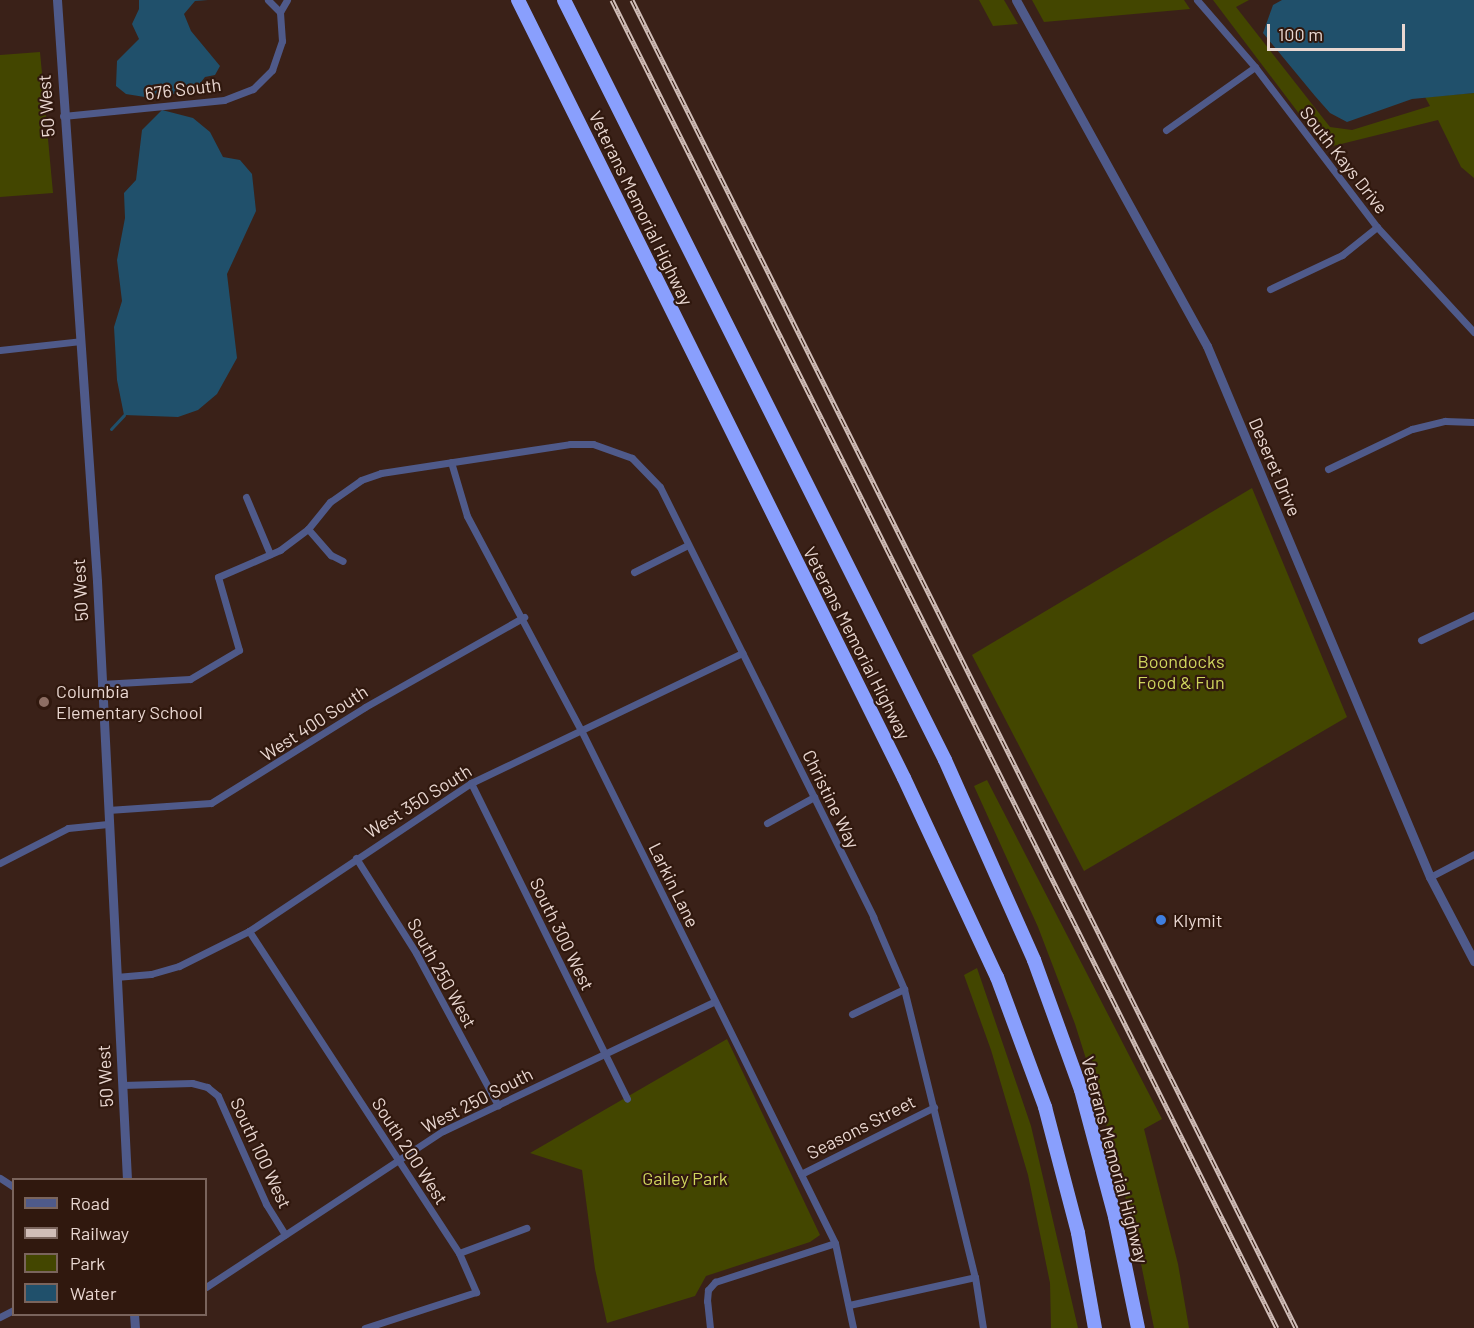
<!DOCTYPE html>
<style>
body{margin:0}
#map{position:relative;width:1474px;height:1328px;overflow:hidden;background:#3a2118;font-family:Barlow,sans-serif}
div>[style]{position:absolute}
.green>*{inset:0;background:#434600}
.water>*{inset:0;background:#20506b}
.stream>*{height:3px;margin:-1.5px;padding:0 1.5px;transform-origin:1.5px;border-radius:1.5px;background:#20506b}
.minor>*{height:7px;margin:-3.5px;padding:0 3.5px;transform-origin:3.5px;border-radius:3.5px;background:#4f5a8a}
.tertiary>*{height:9px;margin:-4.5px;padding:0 4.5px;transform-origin:4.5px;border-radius:4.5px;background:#4f5a8a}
.motorway>*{height:14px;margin:-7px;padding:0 7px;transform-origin:7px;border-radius:7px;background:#899ffd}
.rail>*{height:5px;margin-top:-2.5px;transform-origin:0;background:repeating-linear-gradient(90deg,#30180e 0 9px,#d1beb8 0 18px);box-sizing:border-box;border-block:2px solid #d1beb8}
.dots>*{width:16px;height:16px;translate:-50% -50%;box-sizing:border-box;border:3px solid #30180e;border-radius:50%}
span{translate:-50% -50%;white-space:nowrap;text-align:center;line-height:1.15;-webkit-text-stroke:4.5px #30180e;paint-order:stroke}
.street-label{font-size:18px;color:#e9d7d1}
.park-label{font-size:18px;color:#cfd55d}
.poi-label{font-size:18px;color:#e9d7d1}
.left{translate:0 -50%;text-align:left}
.legend{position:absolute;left:12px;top:1178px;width:195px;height:138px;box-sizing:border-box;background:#30180e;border:2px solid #7a645c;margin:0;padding:8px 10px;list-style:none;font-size:18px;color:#e9d7d1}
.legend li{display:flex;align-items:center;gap:12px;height:30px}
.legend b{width:30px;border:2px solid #7a645c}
.scale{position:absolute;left:1267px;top:24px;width:138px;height:27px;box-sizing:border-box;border:3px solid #e9d7d1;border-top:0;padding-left:8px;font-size:18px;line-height:21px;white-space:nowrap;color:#e9d7d1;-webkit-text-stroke:4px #30180e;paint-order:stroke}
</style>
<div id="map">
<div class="green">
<i style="clip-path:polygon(979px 0,1004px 0,1018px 24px,993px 26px)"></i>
<i style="clip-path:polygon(1032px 0,1184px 0,1190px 9px,1044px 22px)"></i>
<i style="clip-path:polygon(1213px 0,1249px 0,1236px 7px,1330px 127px,1352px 130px,1430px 106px,1425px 97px,1474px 93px,1474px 178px,1461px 167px,1438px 120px,1325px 148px)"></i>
<i style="clip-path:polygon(40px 52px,53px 193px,0 197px,0 55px)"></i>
<i style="clip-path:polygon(1252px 488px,1347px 717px,1084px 871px,972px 655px)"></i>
<i style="clip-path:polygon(987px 780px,1162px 1119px,1144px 1129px,1178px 1264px,1189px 1328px,1154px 1328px,1135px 1234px,1104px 1116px,1075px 1024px,1038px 927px,974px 786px)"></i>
<i style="clip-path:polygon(977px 968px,1031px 1126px,1078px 1328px,1051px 1328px,1050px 1283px,1028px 1175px,991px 1050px,964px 975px)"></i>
<i style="clip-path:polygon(727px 1039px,820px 1235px,810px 1242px,706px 1276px,695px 1296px,607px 1323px,595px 1269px,582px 1170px,530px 1153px)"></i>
</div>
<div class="water">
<i style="clip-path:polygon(139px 0,208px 0,195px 1px,184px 14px,191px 31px,220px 66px,215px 75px,205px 77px,195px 90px,151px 98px,126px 94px,116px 86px,117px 61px,139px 39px,132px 24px,139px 9px)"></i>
<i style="clip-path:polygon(1282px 0,1474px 0,1474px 93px,1412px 99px,1347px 122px,1330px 113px,1315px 96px,1263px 33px,1273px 5px)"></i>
<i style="clip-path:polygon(162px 110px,193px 118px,210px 132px,223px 157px,240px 160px,252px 174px,256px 211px,227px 274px,237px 358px,217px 394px,198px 410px,178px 417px,124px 415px,117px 380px,114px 327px,122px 301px,117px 260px,125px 218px,124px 193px,136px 180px,142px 130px)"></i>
</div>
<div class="stream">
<i style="left:111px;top:429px;width:19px;rotate:-47deg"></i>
</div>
<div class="minor">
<i style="left:1197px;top:0;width:89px;rotate:49.1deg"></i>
<i style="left:1255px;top:67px;width:201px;rotate:52.7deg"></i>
<i style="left:1377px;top:227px;width:143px;rotate:47.3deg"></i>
<i style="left:280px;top:12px;width:14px;rotate:-60deg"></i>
<i style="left:63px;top:116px;width:162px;rotate:-5.7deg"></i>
<i style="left:224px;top:100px;width:31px;rotate:-21deg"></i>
<i style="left:253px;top:89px;width:27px;rotate:-45deg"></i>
<i style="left:272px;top:70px;width:31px;rotate:-71deg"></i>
<i style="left:282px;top:41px;width:29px;rotate:-94deg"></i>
<i style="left:280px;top:12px;width:17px;rotate:-135deg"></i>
<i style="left:1166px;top:130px;width:109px;rotate:-35.3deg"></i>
<i style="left:1270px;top:289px;width:80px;rotate:-25.3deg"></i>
<i style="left:1342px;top:255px;width:45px;rotate:-38.7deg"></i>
<i style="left:0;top:350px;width:81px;rotate:-6.3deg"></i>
<i style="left:451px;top:462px;width:56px;rotate:73.5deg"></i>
<i style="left:467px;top:516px;width:242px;rotate:62deg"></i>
<i style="left:581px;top:730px;width:572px;rotate:63.66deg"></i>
<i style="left:835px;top:1243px;width:87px;rotate:78deg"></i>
<i style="left:1328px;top:469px;width:93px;rotate:-25.5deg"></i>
<i style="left:1412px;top:429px;width:34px;rotate:-14deg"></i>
<i style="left:1445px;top:421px;width:29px;rotate:2deg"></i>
<i style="left:246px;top:497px;width:62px;rotate:67.2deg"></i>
<i style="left:308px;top:529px;width:35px;rotate:49deg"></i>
<i style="left:331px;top:555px;width:13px;rotate:27deg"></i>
<i style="left:634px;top:572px;width:60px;rotate:-26.6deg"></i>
<i style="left:1421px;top:640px;width:59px;rotate:-25.3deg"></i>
<i style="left:101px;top:684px;width:89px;rotate:-3.2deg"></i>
<i style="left:190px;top:679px;width:57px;rotate:-30.6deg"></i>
<i style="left:239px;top:650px;width:76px;rotate:-106deg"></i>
<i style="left:218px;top:577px;width:68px;rotate:-23.5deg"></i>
<i style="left:280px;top:550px;width:35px;rotate:-37deg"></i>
<i style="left:308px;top:529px;width:35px;rotate:-51deg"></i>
<i style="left:330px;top:502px;width:38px;rotate:-35deg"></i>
<i style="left:361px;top:480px;width:21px;rotate:-19deg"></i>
<i style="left:381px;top:473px;width:191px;rotate:-8.7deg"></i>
<i style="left:570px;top:444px;width:23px"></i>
<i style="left:593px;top:444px;width:41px;rotate:19.7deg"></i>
<i style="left:632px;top:458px;width:40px;rotate:46deg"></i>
<i style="left:660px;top:487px;width:480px;rotate:63.6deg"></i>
<i style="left:873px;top:917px;width:78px;rotate:66.7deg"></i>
<i style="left:904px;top:989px;width:297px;rotate:76.2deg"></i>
<i style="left:975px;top:1277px;width:52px;rotate:81.1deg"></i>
<i style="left:471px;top:783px;width:352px;rotate:63.7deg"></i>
<i style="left:108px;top:810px;width:103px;rotate:-3.9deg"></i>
<i style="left:211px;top:803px;width:181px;rotate:-31.9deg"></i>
<i style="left:365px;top:707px;width:183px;rotate:-29.5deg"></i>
<i style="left:767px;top:823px;width:54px;rotate:-29deg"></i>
<i style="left:356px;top:858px;width:112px;rotate:57.7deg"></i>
<i style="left:416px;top:953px;width:173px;rotate:61.7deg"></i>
<i style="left:0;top:863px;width:76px;rotate:-27.2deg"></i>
<i style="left:68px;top:828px;width:40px;rotate:-5.7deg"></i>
<i style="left:1430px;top:877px;width:50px;rotate:-27.6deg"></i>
<i style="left:249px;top:931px;width:384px;rotate:56.9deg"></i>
<i style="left:459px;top:1253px;width:43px;rotate:66.4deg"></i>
<i style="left:476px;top:1292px;width:117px;rotate:162deg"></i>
<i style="left:116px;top:977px;width:35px;rotate:-5deg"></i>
<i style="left:151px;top:974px;width:29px;rotate:-16deg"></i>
<i style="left:179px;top:966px;width:78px;rotate:-26.6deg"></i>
<i style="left:249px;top:931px;width:267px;rotate:-33.7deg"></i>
<i style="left:471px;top:783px;width:301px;rotate:-25.6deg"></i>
<i style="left:852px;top:1014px;width:58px;rotate:-25.7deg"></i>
<i style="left:122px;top:1085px;width:70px;rotate:-1.6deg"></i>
<i style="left:192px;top:1083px;width:16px;rotate:15deg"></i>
<i style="left:207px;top:1087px;width:14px;rotate:39deg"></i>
<i style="left:218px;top:1096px;width:118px;rotate:66deg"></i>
<i style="left:266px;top:1204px;width:36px;rotate:58deg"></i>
<i style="left:801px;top:1174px;width:149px;rotate:-26.7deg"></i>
<i style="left:0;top:1178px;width:17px;rotate:33deg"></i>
<i style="left:459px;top:1253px;width:72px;rotate:-20.5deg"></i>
<i style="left:206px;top:1287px;width:284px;rotate:-33.4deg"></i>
<i style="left:443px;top:1131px;width:301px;rotate:-25.5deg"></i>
<i style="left:849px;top:1305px;width:129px;rotate:-12.5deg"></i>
<i style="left:0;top:1317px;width:16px;rotate:-27deg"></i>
<i style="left:710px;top:1328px;width:27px;rotate:-96deg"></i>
<i style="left:707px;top:1301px;width:11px;rotate:-85deg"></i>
<i style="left:708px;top:1290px;width:11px;rotate:-49deg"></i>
<i style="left:715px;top:1282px;width:126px;rotate:-18deg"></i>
</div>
<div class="tertiary">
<i style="left:57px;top:0;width:582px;rotate:86.06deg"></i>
<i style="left:97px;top:581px;width:600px;rotate:87.13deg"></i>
<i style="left:1016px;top:0;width:395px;rotate:61.1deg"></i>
<i style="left:1207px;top:346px;width:576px;rotate:67.22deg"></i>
<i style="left:1430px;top:877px;width:95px;rotate:62.4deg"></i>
<i style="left:134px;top:1314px;width:14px;rotate:86deg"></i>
</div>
<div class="motorway">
<i style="left:518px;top:0;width:868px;rotate:63.61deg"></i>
<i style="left:904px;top:778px;width:220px;rotate:65deg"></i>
<i style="left:997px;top:977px;width:139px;rotate:69.7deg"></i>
<i style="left:1045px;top:1107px;width:130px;rotate:75.3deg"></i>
<i style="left:1078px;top:1233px;width:97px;rotate:79.9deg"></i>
<i style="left:564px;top:0;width:850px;rotate:63.37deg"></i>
<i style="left:945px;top:760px;width:219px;rotate:66deg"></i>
<i style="left:1034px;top:960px;width:138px;rotate:70.1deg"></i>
<i style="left:1081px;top:1090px;width:131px;rotate:75deg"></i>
<i style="left:1115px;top:1217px;width:113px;rotate:78.3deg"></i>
</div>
<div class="rail">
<i style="left:612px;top:0;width:1485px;rotate:63.4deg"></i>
<i style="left:632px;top:0;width:1485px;rotate:63.43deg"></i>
</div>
<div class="dots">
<i style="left:44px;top:702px;background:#8d6e63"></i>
<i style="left:1161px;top:920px;background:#3f7fe0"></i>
</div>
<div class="street-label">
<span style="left:183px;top:89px;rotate:-7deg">676 South</span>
<span style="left:46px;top:106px;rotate:-94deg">50 West</span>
<span style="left:1344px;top:160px;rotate:52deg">South Kays Drive</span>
<span style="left:641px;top:208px;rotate:64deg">Veterans Memorial Highway</span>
<span style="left:1275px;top:467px;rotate:67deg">Deseret Drive</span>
<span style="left:80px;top:590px;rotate:-93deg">50 West</span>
<span style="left:857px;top:643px;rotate:63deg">Veterans Memorial Highway</span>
<span style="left:314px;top:723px;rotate:-33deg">West 400 South</span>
<span style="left:831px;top:799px;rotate:64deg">Christine Way</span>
<span style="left:418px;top:801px;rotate:-32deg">West 350 South</span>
<span style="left:674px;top:885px;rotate:64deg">Larkin Lane</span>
<span style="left:562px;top:934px;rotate:64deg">South 300 West</span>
<span style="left:442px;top:973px;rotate:61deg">South 250 West</span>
<span style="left:105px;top:1076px;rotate:-93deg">50 West</span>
<span style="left:477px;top:1100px;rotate:-27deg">West 250 South</span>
<span style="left:861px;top:1127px;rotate:-27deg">Seasons Street</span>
<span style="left:410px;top:1151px;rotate:57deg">South 200 West</span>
<span style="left:261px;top:1153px;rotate:65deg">South 100 West</span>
<span style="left:1115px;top:1160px;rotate:75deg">Veterans Memorial Highway</span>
</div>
<div class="park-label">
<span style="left:1181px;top:672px">Boondocks<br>Food &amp; Fun</span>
<span style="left:685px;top:1178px">Gailey Park</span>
</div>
<div class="poi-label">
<span class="left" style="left:56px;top:702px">Columbia<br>Elementary School</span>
<span class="left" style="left:1173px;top:920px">Klymit</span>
</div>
<ul class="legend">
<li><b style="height:8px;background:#4f5a8a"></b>Road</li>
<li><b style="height:8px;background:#d1beb8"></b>Railway</li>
<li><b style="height:16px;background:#434600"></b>Park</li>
<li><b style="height:16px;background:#20506b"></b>Water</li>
</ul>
<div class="scale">100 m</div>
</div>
